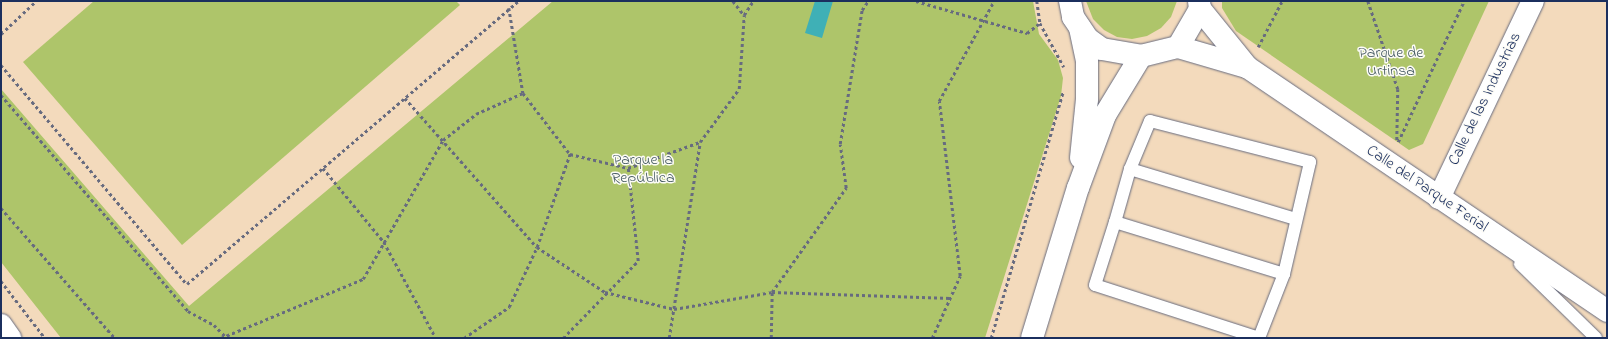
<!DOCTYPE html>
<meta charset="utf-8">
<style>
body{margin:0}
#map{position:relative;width:1608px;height:339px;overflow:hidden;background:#f3dabc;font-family:"Indie Flower",sans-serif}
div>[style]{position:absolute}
.green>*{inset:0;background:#aec56a}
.water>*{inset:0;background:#3fb0b6}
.path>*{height:2.5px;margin-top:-1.25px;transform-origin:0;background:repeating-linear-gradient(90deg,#676b7f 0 3px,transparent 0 6px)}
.roads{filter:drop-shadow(0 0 1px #676b7f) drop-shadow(0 0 1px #676b7f)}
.lane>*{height:12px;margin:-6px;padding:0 6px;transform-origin:6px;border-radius:6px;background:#fff}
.street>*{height:22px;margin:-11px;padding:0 11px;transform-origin:11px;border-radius:11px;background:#fff}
span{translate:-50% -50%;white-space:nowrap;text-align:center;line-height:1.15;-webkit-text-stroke:3px #fdfcf7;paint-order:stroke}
.park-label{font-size:16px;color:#475c62}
.street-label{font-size:16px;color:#1b2f5e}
.frame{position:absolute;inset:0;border:2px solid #1b2f5e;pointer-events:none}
</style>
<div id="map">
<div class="green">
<i style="clip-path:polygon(94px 1px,456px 1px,460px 5px,182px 245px,23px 62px)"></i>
<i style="clip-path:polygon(553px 1px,1033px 1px,1039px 34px,1058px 60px,1063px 78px,1061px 96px,985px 338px,61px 338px,1px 262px,1px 89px,189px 306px)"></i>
<i style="clip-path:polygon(1086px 1px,1177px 1px,1171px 17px,1161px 28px,1147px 36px,1132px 39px,1117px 37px,1104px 30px,1093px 19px)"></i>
<i style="clip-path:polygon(1222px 1px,1489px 1px,1423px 144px,1409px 150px,1236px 31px,1222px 8px)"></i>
</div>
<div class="water">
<i style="clip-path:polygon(815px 1px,833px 1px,822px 38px,805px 33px)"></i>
</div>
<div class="path">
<i style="left:733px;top:1px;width:18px;rotate:52deg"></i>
<i style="left:916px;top:1px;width:116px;rotate:16.1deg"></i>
<i style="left:1027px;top:33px;width:16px;rotate:-38deg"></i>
<i style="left:1037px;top:1px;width:22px;rotate:82deg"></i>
<i style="left:1040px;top:23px;width:50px;rotate:61.4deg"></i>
<i style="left:1368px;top:1px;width:93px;rotate:71.2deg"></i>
<i style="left:1398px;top:89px;width:53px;rotate:91.1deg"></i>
<i style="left:509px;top:8px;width:86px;rotate:80.6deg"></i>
<i style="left:1px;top:34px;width:48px;rotate:-43.3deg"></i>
<i style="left:1258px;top:47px;width:52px;rotate:-62.4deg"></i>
<i style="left:1px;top:65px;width:287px;rotate:49.7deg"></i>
<i style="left:187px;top:284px;width:435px;rotate:-40.5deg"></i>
<i style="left:1px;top:95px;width:286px;rotate:49.1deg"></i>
<i style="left:188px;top:311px;width:30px;rotate:28deg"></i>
<i style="left:214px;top:325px;width:18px;rotate:45deg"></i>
<i style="left:405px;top:98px;width:199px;rotate:48.5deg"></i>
<i style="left:537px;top:247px;width:82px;rotate:33.5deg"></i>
<i style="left:605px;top:292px;width:71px;rotate:13.8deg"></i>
<i style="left:674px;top:309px;width:99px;rotate:-9.8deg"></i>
<i style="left:772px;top:292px;width:179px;rotate:1.9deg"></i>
<i style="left:1398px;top:142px;width:156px;rotate:-64.9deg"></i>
<i style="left:323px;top:168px;width:96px;rotate:50.5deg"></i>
<i style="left:384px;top:242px;width:109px;rotate:61.6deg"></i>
<i style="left:1px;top:208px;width:173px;rotate:48.8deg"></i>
<i style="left:1px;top:281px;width:72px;rotate:52.3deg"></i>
<i style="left:221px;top:338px;width:154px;rotate:-22.6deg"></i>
<i style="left:363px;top:279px;width:160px;rotate:-60.1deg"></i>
<i style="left:443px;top:140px;width:42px;rotate:-38.2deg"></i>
<i style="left:476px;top:114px;width:51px;rotate:-24.1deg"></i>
<i style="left:523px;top:93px;width:77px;rotate:52.4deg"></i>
<i style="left:464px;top:338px;width:55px;rotate:-34.6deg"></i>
<i style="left:509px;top:307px;width:66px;rotate:-65deg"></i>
<i style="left:537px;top:247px;width:99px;rotate:-70.5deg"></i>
<i style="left:570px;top:154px;width:60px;rotate:13.6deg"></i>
<i style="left:563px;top:338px;width:107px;rotate:-45.8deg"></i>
<i style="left:638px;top:261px;width:94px;rotate:-96.1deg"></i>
<i style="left:628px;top:168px;width:77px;rotate:-19.9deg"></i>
<i style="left:669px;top:338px;width:198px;rotate:-81deg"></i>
<i style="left:700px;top:142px;width:66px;rotate:-53.7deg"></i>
<i style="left:739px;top:89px;width:74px;rotate:-86.1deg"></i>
<i style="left:744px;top:15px;width:17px;rotate:-57deg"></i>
<i style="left:771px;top:338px;width:46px;rotate:-88.8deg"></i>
<i style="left:772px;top:292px;width:128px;rotate:-54.6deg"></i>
<i style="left:846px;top:188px;width:44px;rotate:-97.8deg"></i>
<i style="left:840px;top:144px;width:136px;rotate:-80.7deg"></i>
<i style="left:862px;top:10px;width:11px;rotate:-56deg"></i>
<i style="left:932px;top:338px;width:68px;rotate:-65.7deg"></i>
<i style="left:960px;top:276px;width:176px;rotate:-96.8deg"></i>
<i style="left:939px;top:101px;width:114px;rotate:-61.2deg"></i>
<i style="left:991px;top:338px;width:257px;rotate:-73.7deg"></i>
</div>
<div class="roads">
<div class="lane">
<i style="left:1115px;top:222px;width:55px;rotate:-74.2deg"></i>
<i style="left:1520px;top:264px;width:106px;rotate:44.2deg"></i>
<i style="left:1259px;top:338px;width:172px;rotate:-162.1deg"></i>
<i style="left:1095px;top:285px;width:66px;rotate:-72.4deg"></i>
<i style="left:1115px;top:222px;width:177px;rotate:17.1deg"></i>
<i style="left:1284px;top:274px;width:115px;rotate:-76.9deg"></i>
<i style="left:1310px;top:162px;width:165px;rotate:-165.6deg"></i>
<i style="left:1150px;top:121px;width:52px;rotate:112.6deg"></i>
<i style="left:1130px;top:169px;width:173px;rotate:16.8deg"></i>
<i style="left:1259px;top:338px;width:69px;rotate:-68.7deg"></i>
</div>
<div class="street">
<i style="left:1070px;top:1px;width:16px;rotate:79deg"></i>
<i style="left:1073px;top:17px;width:27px;rotate:56deg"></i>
<i style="left:1088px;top:39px;width:17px;rotate:36deg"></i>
<i style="left:1102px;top:49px;width:40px;rotate:10deg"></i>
<i style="left:1141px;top:56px;width:38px;rotate:-14deg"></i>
<i style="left:1178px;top:47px;width:44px;rotate:-59.9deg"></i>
<i style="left:1200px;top:9px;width:8px;rotate:-97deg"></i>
<i style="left:1200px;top:9px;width:75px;rotate:51deg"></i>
<i style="left:1247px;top:67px;width:435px;rotate:34.1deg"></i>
<i style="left:1080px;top:28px;width:34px;rotate:78deg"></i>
<i style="left:1087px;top:61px;width:38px;rotate:90deg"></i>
<i style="left:1087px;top:99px;width:59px;rotate:95.8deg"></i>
<i style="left:1178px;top:47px;width:72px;rotate:16.2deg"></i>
<i style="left:1439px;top:198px;width:218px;rotate:-64.5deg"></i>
<i style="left:1px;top:325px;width:16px;rotate:55deg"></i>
<i style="left:1032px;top:338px;width:157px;rotate:-73deg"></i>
<i style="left:1078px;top:188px;width:78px;rotate:-69.7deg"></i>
<i style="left:1105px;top:115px;width:69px;rotate:-58.6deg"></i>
</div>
</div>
<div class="park-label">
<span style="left:1391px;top:62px">Parque de<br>Urtinsa</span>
<span style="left:643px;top:169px">Parque la<br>República</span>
</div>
<div class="street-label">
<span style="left:1485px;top:99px;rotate:-64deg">Calle de las Industrias</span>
<span style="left:1427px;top:189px;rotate:34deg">Calle del Parque Ferial</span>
</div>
<div class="frame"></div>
</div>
